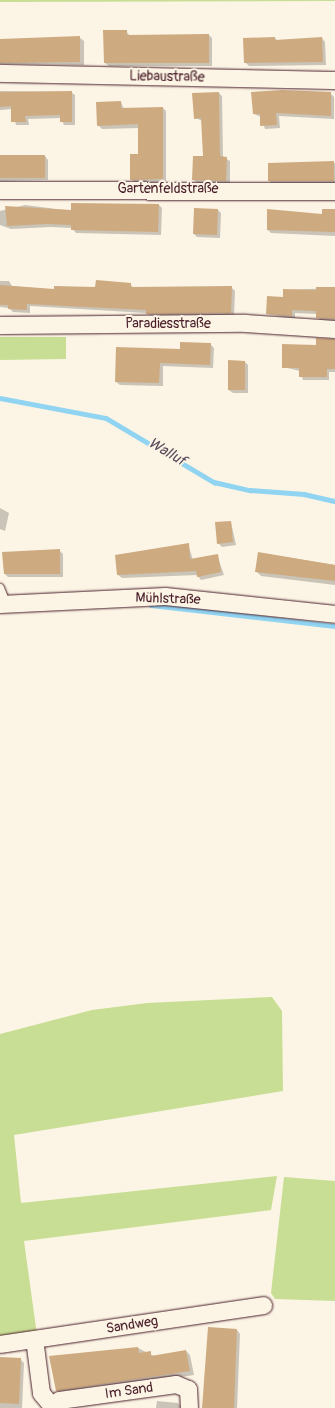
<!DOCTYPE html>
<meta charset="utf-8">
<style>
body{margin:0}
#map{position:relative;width:335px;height:1408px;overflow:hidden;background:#fcf5e5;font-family:Pangolin,sans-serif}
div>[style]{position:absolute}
.green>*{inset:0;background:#c8de94}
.shadow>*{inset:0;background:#0003}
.stream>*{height:4.5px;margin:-2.25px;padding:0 2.25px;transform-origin:2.25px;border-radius:2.25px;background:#90d4f2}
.building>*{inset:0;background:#ceaa80}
.roads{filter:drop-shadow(0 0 1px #4a1f2b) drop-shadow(0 0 1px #4a1f2b)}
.lane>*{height:8px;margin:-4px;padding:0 4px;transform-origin:4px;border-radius:4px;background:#fcf5e5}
.street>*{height:17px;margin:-8.5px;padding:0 8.5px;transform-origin:8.5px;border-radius:8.5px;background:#fcf5e5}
span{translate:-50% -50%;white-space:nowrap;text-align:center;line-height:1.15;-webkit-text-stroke:4px #fcf5e5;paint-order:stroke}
.street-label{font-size:14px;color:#4a1f2b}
.water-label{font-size:15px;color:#5c4c5d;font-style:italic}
</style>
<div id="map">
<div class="green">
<i style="clip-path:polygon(0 0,335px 0,335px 1px,0 2px)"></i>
<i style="clip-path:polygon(0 337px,66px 337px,66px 359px,0 360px)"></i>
<i style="clip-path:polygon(272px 997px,282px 1011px,283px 1091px,14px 1135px,21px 1203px,277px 1176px,271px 1210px,24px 1241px,37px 1335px,0 1340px,0 1034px,92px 1010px,147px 1003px)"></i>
<i style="clip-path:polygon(284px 1177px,335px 1181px,335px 1301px,275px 1299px,271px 1293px)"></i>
</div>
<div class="shadow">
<i style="clip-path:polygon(126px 31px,130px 36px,209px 35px,212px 38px,212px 66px,109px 66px,105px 63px)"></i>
<i style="clip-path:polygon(80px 38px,84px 41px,84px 65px,0 64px,0 40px)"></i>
<i style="clip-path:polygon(275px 38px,278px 41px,322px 38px,325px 42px,326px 65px,249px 66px,245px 62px)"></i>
<i style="clip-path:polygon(0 91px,71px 92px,75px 95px,75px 125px,64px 125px,61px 118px,28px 119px,29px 125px,16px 125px,12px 109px,0 110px)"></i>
<i style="clip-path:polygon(219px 93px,222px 96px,223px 157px,230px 161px,230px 184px,197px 183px,193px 179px,204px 157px,203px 121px,195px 118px)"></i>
<i style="clip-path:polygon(330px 93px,334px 97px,334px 119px,279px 116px,280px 128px,265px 129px,261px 117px,254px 114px)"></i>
<i style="clip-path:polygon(121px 102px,124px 109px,163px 108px,166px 111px,166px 182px,135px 183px,131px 179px,139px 155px,139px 128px,102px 129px,98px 125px)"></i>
<i style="clip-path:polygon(0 155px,45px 156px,48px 160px,48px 180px,0 181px)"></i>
<i style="clip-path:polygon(335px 163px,335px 184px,272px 184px,269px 180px,269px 164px)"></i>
<i style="clip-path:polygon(25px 205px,72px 211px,159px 205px,162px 208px,161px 235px,76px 233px,72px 228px,51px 227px,11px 229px,0 225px,0 211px)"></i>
<i style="clip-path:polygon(195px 209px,218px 210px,221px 213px,220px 238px,197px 237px,194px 234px)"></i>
<i style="clip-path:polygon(335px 210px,335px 236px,271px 233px,268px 230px)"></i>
<i style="clip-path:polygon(0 281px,9px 281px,12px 286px,55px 290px,130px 284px,134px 288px,231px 287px,235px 291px,234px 316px,151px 317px,147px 313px,30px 306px,30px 313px,13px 312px,9px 308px,0 307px)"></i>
<i style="clip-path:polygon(335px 288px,335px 321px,320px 321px,317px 314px,295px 313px,295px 319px,267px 314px,284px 298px,284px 290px)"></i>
<i style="clip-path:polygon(335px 339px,335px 372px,329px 372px,329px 380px,303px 380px,300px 371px,283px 367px,317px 346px)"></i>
<i style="clip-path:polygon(210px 344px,214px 348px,213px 368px,163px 366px,163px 386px,120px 385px,116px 382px,181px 350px)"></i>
<i style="clip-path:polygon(245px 362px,248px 365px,248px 393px,233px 393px,229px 390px)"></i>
<i style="clip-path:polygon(0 508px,9px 513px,5px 531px,0 529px)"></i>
<i style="clip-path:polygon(231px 522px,236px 545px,222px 547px,218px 543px)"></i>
<i style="clip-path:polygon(188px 544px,193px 560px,217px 555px,224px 575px,201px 580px,197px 575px,122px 578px,118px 575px)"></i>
<i style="clip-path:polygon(59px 550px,63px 554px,63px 577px,8px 577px,5px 574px)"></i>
<i style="clip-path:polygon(259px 553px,335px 565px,335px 585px,261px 576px,257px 572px)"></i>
<i style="clip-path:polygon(237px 1330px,240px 1334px,237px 1408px,203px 1408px)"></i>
<i style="clip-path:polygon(138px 1348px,154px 1356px,186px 1351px,190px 1355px,194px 1375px,61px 1395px,57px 1390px)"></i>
<i style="clip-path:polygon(0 1358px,20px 1359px,24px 1363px,22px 1408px,0 1408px)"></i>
<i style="clip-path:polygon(157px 1401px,178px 1403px,182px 1408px,156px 1408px)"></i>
</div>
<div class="stream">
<i style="left:0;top:398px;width:108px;rotate:10.7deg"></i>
<i style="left:106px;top:418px;width:126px;rotate:30.7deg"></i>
<i style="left:214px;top:482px;width:37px;rotate:13deg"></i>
<i style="left:250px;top:490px;width:54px;rotate:4.2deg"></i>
<i style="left:304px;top:494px;width:32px;rotate:13deg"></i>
<i style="left:151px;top:605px;width:185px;rotate:6.5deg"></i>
</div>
<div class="building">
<i style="clip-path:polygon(103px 30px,127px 30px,127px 35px,209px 34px,209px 63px,104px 63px)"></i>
<i style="clip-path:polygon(80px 36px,80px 62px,0 63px,0 39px)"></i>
<i style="clip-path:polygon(275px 37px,275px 40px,322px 37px,323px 62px,244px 63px,243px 38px)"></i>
<i style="clip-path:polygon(282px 90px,331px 92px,331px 116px,276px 113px,277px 125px,260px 126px,260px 114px,253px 114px,251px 92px)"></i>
<i style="clip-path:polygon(72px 91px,72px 122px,60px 122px,60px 115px,25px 116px,26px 122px,11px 122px,11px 106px,0 107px,0 92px)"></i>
<i style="clip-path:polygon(219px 92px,220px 156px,227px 157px,226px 181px,192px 180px,193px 156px,203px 156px,201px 118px,194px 119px,192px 93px)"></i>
<i style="clip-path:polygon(121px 101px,121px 108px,163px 107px,163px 179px,130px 180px,130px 154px,138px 154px,138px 124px,97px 126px,96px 102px)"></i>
<i style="clip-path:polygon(0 155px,45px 155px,45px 178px,0 178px)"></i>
<i style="clip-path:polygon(334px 161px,334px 181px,268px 181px,268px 163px)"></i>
<i style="clip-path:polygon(71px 203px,159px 204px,158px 232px,71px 230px,71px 225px,47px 224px,7px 226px,5px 206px,71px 210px)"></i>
<i style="clip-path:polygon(194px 208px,218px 209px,217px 235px,193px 234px)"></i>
<i style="clip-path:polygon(267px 209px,322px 214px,322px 209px,335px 209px,335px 232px,267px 230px)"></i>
<i style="clip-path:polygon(96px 280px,131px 283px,131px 287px,232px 286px,231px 313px,146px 314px,146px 310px,27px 304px,27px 310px,8px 309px,8px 305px,0 305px,0 285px,54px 289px,54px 286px,95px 287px)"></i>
<i style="clip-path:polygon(316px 287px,335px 287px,335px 319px,316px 318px,316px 311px,292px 310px,292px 316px,266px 314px,267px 296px,283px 297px,283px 289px,316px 290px)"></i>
<i style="clip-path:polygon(316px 338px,335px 339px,335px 369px,327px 369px,327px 377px,299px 377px,299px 368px,282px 368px,282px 344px,316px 345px)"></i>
<i style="clip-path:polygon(180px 342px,211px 343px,210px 365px,160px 363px,159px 383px,115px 382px,116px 347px,180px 349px)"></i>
<i style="clip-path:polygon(228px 360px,245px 361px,245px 390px,228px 390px)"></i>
<i style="clip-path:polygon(231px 521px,233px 542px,217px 544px,215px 522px)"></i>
<i style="clip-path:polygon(189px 543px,190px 559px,218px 554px,221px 572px,197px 577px,196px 571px,117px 575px,115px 555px)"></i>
<i style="clip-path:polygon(60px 549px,60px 574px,4px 574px,2px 552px)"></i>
<i style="clip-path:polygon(258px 552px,335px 565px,335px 581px,255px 572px)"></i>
<i style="clip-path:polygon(208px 1327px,237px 1329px,234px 1408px,202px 1408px)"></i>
<i style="clip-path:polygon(138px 1347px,139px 1353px,151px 1351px,151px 1356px,186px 1350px,190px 1371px,56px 1391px,49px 1356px)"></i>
<i style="clip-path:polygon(0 1357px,21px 1358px,19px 1404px,0 1403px)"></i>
</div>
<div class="roads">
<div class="lane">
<i style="left:0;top:588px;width:16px;rotate:68deg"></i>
</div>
<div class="street">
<i style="left:0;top:73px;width:335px;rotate:1.2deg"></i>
<i style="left:0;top:190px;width:335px;rotate:0.2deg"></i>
<i style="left:0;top:325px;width:245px;rotate:-0.5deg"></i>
<i style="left:245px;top:323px;width:90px;rotate:3.8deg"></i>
<i style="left:0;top:604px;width:165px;rotate:-2.8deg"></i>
<i style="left:165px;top:596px;width:171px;rotate:6deg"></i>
<i style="left:0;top:1344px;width:266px;rotate:-8.4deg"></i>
<i style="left:35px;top:1346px;width:47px;rotate:82.7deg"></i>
<i style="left:41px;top:1393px;width:17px;rotate:50deg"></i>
<i style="left:51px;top:1408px;width:11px;rotate:-45deg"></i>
<i style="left:59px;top:1400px;width:118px;rotate:-7.8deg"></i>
<i style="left:176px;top:1384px;width:13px;rotate:23deg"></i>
<i style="left:188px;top:1389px;width:19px;rotate:87deg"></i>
</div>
</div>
<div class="street-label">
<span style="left:167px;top:77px;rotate:1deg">Liebaustraße</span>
<span style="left:168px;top:189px">Gartenfeldstraße</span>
<span style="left:168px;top:324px">Paradiesstraße</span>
<span style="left:168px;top:599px;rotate:2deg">Mühlstraße</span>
<span style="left:132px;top:1325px;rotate:-9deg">Sandweg</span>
<span style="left:129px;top:1391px;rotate:-8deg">Im Sand</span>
</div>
<div class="water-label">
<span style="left:167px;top:452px;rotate:31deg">Walluf</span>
</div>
</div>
